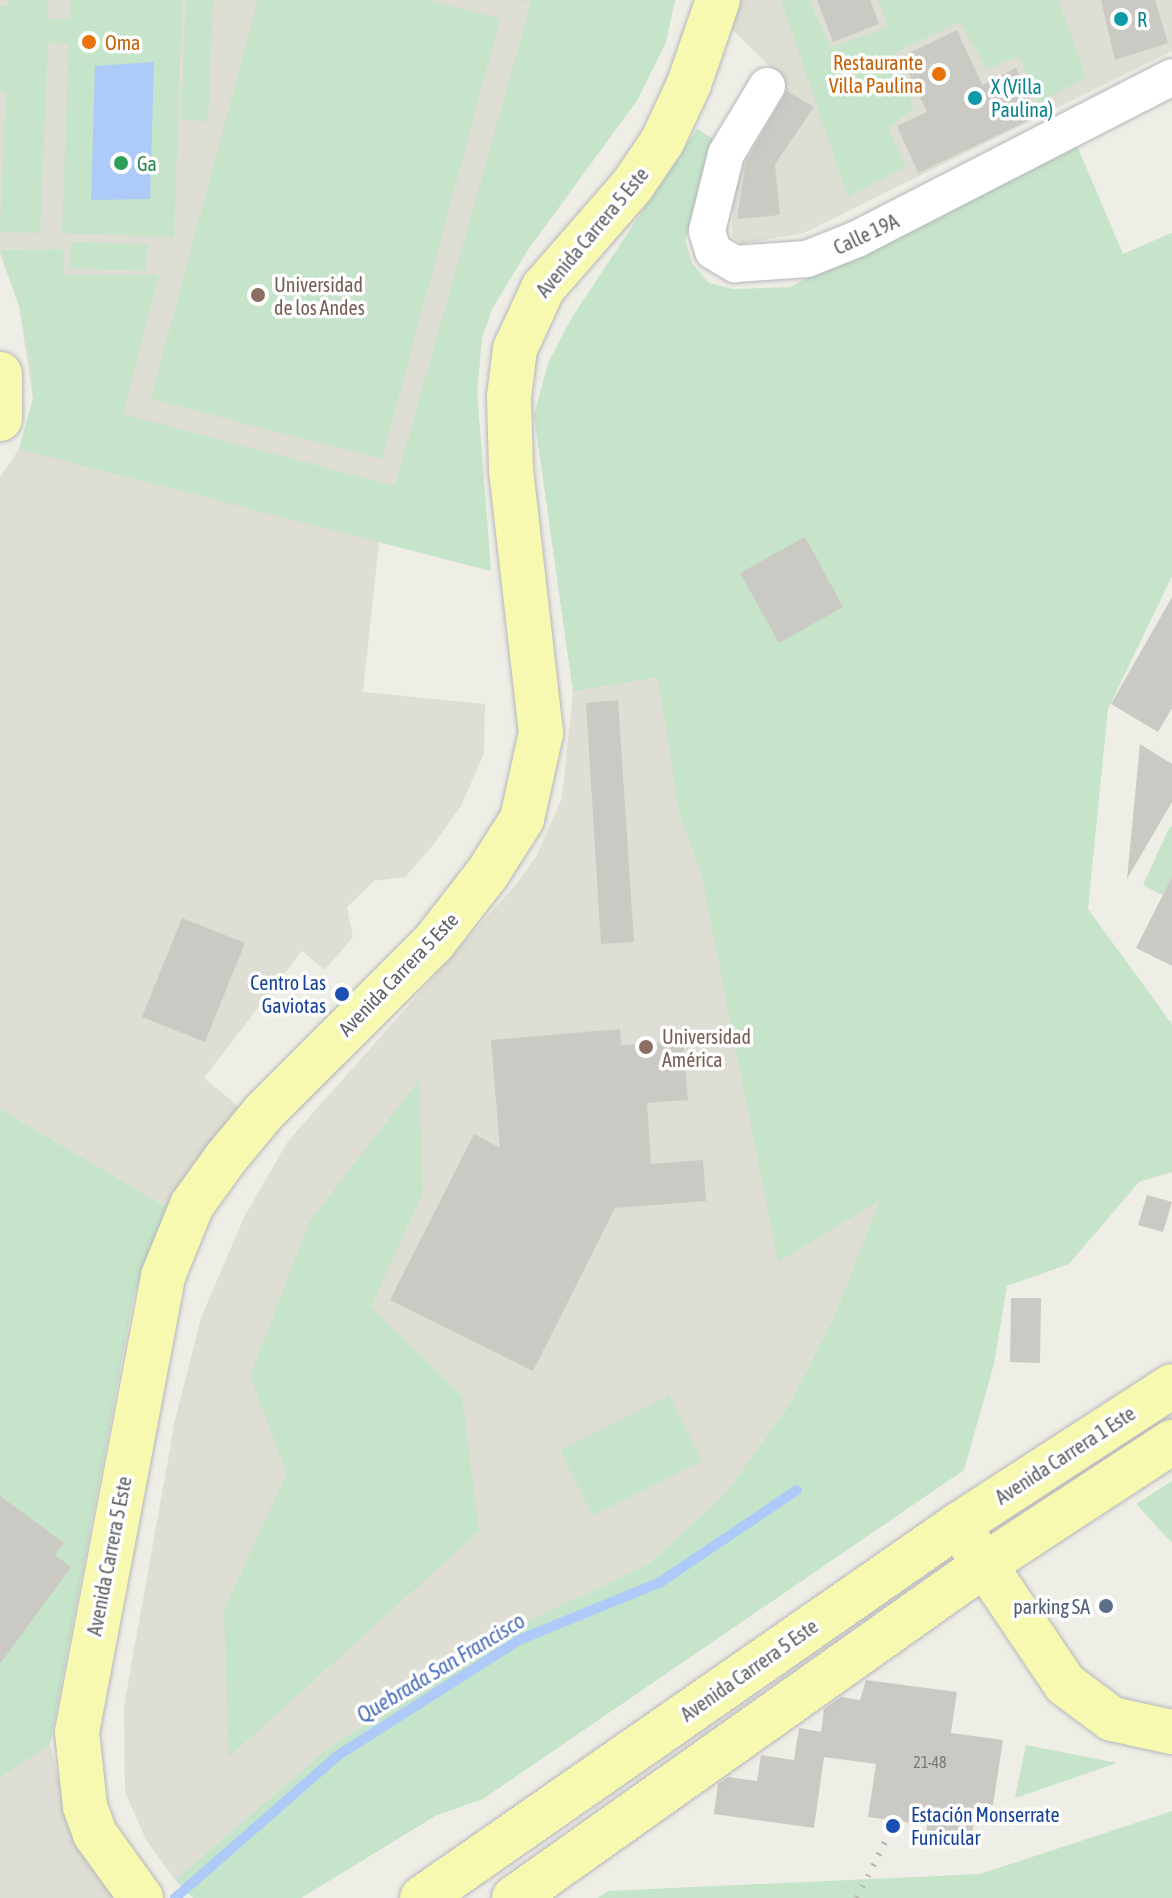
<!DOCTYPE html>
<meta charset="utf-8">
<style>
body{margin:0}
#map{position:relative;width:1172px;height:1898px;overflow:hidden;background:#efeee6;font-family:"Asap Condensed",sans-serif}
div>[style]{position:absolute}
.education>*{inset:0;background:#deded4}
.green>*{inset:0;background:#c5e4ca}
.water>*{inset:0;background:#adcaf8}
.stream>*{height:10px;margin:-5px;padding:0 5px;transform-origin:5px;border-radius:5px;background:#adcaf8}
.building>*{inset:0;background:#cac9c3}
.roads{filter:drop-shadow(0 0 2px #b6b7bc) drop-shadow(0 0 2px #b6b7bc)}
.minor>*{height:36px;margin:-18px;padding:0 18px;transform-origin:18px;border-radius:18px;background:#fff}
.major>*{height:44px;margin:-22px;padding:0 22px;transform-origin:22px;border-radius:22px;background:#f8f9b1}
.rail>*{height:6px;margin-top:-3px;transform-origin:0;background:repeating-linear-gradient(90deg,#b6b7b7 0 2px,transparent 0 12px)}
.dots>*{width:22px;height:22px;translate:-50% -50%;box-sizing:border-box;border:4px solid #fff;border-radius:50%}
span{translate:-50% -50%;white-space:nowrap;text-align:center;line-height:1.15;-webkit-text-stroke:7px #fff;paint-order:stroke}
.number-label{font-size:16px;color:#797a7c}
.number-label span{-webkit-text-stroke-width:0}
.culture-label{font-size:20px;color:#0d838f}
.left{translate:0 -50%;text-align:left}
.food-label{font-size:20px;color:#c56008}
.right{translate:-100% -50%;text-align:right}
.leisure-label{font-size:20px;color:#27864d}
.street-label{font-size:20px;color:#5e6065}
.education-label{font-size:20px;color:#785e54}
.transit-label{font-size:20px;color:#164399}
.service-label{font-size:20px;color:#4e5e75}
.water-label{font-size:22px;color:#5072bb;font-style:italic}
</style>
<div id="map">
<div class="education">
<i style="clip-path:polygon(0 0,675px 0,666px 42px,638px 99px,527px 251px,492px 309px,482px 338px,477px 392px,491px 571px,379px 542px,363px 692px,485px 704px,484px 753px,461px 806px,430px 849px,405px 877px,374px 881px,347px 907px,353px 937px,325px 970px,302px 951px,204px 1078px,239px 1107px,168px 1208px,0 1109px,0 477px,19px 449px,33px 399px,19px 306px,0 254px)"></i>
<i style="clip-path:polygon(740px 0,1172px 0,1172px 51px,804px 233px,742px 244px,732px 236px,733px 160px,785px 81px,732px 29px)"></i>
<i style="clip-path:polygon(1076px 144px,1123px 254px,1172px 233px,881px 1198px,834px 1317px,789px 1405px,725px 1494px,650px 1563px,520px 1625px,328px 1748px,175px 1880px,146px 1840px,125px 1792px,124px 1706px,175px 1420px,201px 1318px,244px 1217px,288px 1141px,517px 883px,536px 857px,562px 798px,573px 691px,534px 415px)"></i>
<i style="clip-path:polygon(0 1730px,50px 1745px,76px 1846px,118px 1898px,0 1898px)"></i>
</div>
<div class="green">
<i style="clip-path:polygon(9px 0,48px 0,48px 19px,70px 19px,71px 0,182px 0,174px 237px,62px 233px,69px 44px,48px 43px,40px 233px,0 232px,6px 92px,0 92px,0 6px,8px 6px)"></i>
<i style="clip-path:polygon(186px 0,213px 0,208px 121px,181px 120px)"></i>
<i style="clip-path:polygon(258px 0,429px 0,500px 19px,382px 459px,151px 399px)"></i>
<i style="clip-path:polygon(520px 0,675px 0,666px 42px,638px 99px,527px 251px,492px 309px,482px 338px,477px 392px,491px 571px,19px 449px,33px 399px,31px 366px,19px 306px,0 250px,63px 249px,64px 275px,159px 275px,123px 414px,395px 486px,531px 3px)"></i>
<i style="clip-path:polygon(781px 0,809px 0,831px 48px,888px 27px,879px 0,1058px 0,1086px 77px,1039px 103px,1019px 56px,987px 69px,960px 22px,894px 53px,914px 108px,888px 128px,906px 167px,848px 197px)"></i>
<i style="clip-path:polygon(697px 129px,712px 138px,717px 158px,685px 240px,692px 263px,709px 283px,733px 289px,790px 287px,1076px 144px,1123px 254px,1172px 233px,1172px 576px,1108px 709px,1088px 909px,1172px 1024px,1172px 1172px,1139px 1182px,1069px 1264px,1007px 1286px,994px 1364px,964px 1470px,483px 1799px,437px 1815px,301px 1898px,193px 1898px,175px 1880px,328px 1748px,520px 1625px,650px 1563px,725px 1494px,789px 1405px,834px 1317px,880px 1200px,778px 1262px,701px 872px,680px 817px,658px 677px,573px 691px,534px 415px,548px 363px,572px 317px)"></i>
<i style="clip-path:polygon(71px 242px,147px 245px,146px 271px,70px 268px)"></i>
<i style="clip-path:polygon(1170px 826px,1172px 827px,1172px 900px,1143px 885px)"></i>
<i style="clip-path:polygon(419px 1080px,423px 1192px,371px 1307px,462px 1396px,479px 1531px,229px 1757px,224px 1610px,287px 1473px,250px 1376px,310px 1221px)"></i>
<i style="clip-path:polygon(0 1109px,168px 1208px,134px 1295px,50px 1745px,0 1777px)"></i>
<i style="clip-path:polygon(669px 1395px,702px 1461px,593px 1516px,560px 1450px)"></i>
<i style="clip-path:polygon(1172px 1481px,1172px 1543px,1136px 1504px)"></i>
<i style="clip-path:polygon(1026px 1745px,1117px 1763px,1015px 1798px)"></i>
<i style="clip-path:polygon(1172px 1811px,1172px 1898px,598px 1898px,608px 1891px,980px 1874px)"></i>
</div>
<div class="water">
<i style="clip-path:polygon(154px 62px,150px 199px,91px 200px,95px 66px)"></i>
</div>
<div class="stream">
<i style="left:175px;top:1898px;width:215px;rotate:-41.2deg"></i>
<i style="left:337px;top:1756px;width:216px;rotate:-32.5deg"></i>
<i style="left:519px;top:1640px;width:151px;rotate:-22.2deg"></i>
<i style="left:659px;top:1583px;width:166px;rotate:-34deg"></i>
</div>
<div class="building">
<i style="clip-path:polygon(817px 0,870px 0,879px 24px,833px 42px)"></i>
<i style="clip-path:polygon(1101px 0,1155px 0,1168px 43px,1115px 60px)"></i>
<i style="clip-path:polygon(957px 30px,982px 85px,1016px 68px,1038px 116px,918px 173px,897px 126px,927px 112px,901px 57px)"></i>
<i style="clip-path:polygon(787px 91px,814px 107px,775px 164px,780px 215px,737px 219px,746px 162px)"></i>
<i style="clip-path:polygon(805px 537px,843px 607px,779px 643px,740px 573px)"></i>
<i style="clip-path:polygon(1172px 597px,1172px 708px,1158px 732px,1111px 704px)"></i>
<i style="clip-path:polygon(618px 700px,634px 942px,601px 944px,586px 703px)"></i>
<i style="clip-path:polygon(1140px 744px,1172px 764px,1172px 802px,1127px 879px)"></i>
<i style="clip-path:polygon(1172px 877px,1172px 966px,1136px 948px)"></i>
<i style="clip-path:polygon(182px 918px,245px 943px,205px 1042px,142px 1017px)"></i>
<i style="clip-path:polygon(620px 1029px,621px 1045px,683px 1041px,688px 1100px,647px 1103px,651px 1164px,703px 1160px,706px 1201px,615px 1208px,533px 1371px,390px 1300px,474px 1134px,500px 1148px,491px 1040px)"></i>
<i style="clip-path:polygon(1147px 1195px,1172px 1202px,1163px 1232px,1138px 1225px)"></i>
<i style="clip-path:polygon(1011px 1298px,1041px 1298px,1040px 1363px,1010px 1362px)"></i>
<i style="clip-path:polygon(0 1496px,64px 1543px,55px 1555px,71px 1567px,0 1664px)"></i>
<i style="clip-path:polygon(866px 1680px,957px 1692px,951px 1733px,1003px 1740px,993px 1805px,977px 1802px,970px 1847px,925px 1841px,927px 1825px,868px 1817px,876px 1764px,824px 1757px,814px 1828px,714px 1814px,718px 1784px,728px 1777px,757px 1781px,761px 1755px,794px 1760px,799px 1728px,821px 1732px,824px 1709px,841px 1697px,860px 1700px)"></i>
</div>
<div class="roads">
<div class="minor">
<i style="left:767px;top:86px;width:79px;rotate:121.1deg"></i>
<i style="left:726px;top:154px;width:79px;rotate:103.9deg"></i>
<i style="left:707px;top:231px;width:21px;rotate:73deg"></i>
<i style="left:713px;top:251px;width:26px;rotate:31deg"></i>
<i style="left:735px;top:264px;width:72px;rotate:-4deg"></i>
<i style="left:807px;top:259px;width:54px;rotate:-21.8deg"></i>
<i style="left:857px;top:239px;width:354px;rotate:-27.2deg"></i>
</div>
<div class="major">
<i style="left:0;top:374px;width:45px;rotate:90deg"></i>
<i style="left:968px;top:1540px;width:174px;rotate:56deg"></i>
<i style="left:1065px;top:1684px;width:59px;rotate:36.7deg"></i>
<i style="left:1112px;top:1719px;width:61px;rotate:12.2deg"></i>
<i style="left:141px;top:1898px;width:79px;rotate:-125.7deg"></i>
<i style="left:95px;top:1834px;width:30px;rotate:-110deg"></i>
<i style="left:85px;top:1806px;width:74px;rotate:-96.2deg"></i>
<i style="left:77px;top:1732px;width:464px;rotate:-79.3deg"></i>
<i style="left:163px;top:1276px;width:77px;rotate:-67.8deg"></i>
<i style="left:192px;top:1205px;width:57px;rotate:-54.3deg"></i>
<i style="left:225px;top:1159px;width:60px;rotate:-50.4deg"></i>
<i style="left:263px;top:1113px;width:242px;rotate:-45deg"></i>
<i style="left:434px;top:942px;width:86px;rotate:-52.1deg"></i>
<i style="left:487px;top:874px;width:65px;rotate:-57.5deg"></i>
<i style="left:522px;top:819px;width:88px;rotate:-77.5deg"></i>
<i style="left:541px;top:733px;width:266px;rotate:-96.5deg"></i>
<i style="left:511px;top:469px;width:72px;rotate:-91.6deg"></i>
<i style="left:509px;top:397px;width:48px;rotate:-82.9deg"></i>
<i style="left:515px;top:349px;width:67px;rotate:-65.3deg"></i>
<i style="left:543px;top:288px;width:135px;rotate:-48.9deg"></i>
<i style="left:632px;top:186px;width:53px;rotate:-55.7deg"></i>
<i style="left:662px;top:142px;width:64px;rotate:-65deg"></i>
<i style="left:689px;top:84px;width:89px;rotate:-71deg"></i>
<i style="left:422px;top:1898px;width:653px;rotate:-34.83deg"></i>
<i style="left:958px;top:1525px;width:255px;rotate:-33deg"></i>
<i style="left:514px;top:1898px;width:576px;rotate:-35.32deg"></i>
<i style="left:984px;top:1565px;width:225px;rotate:-33.2deg"></i>
</div>
</div>
<div class="rail">
<i style="left:857px;top:1898px;width:80px;rotate:-63.4deg"></i>
</div>
<div class="dots">
<i style="left:1121px;top:19px;background:#0f9aa8"></i>
<i style="left:89px;top:42px;background:#e8710a"></i>
<i style="left:939px;top:74px;background:#e8710a"></i>
<i style="left:975px;top:98px;background:#0f9aa8"></i>
<i style="left:121px;top:163px;background:#2e9e5b"></i>
<i style="left:258px;top:295px;background:#8d6e63"></i>
<i style="left:342px;top:994px;background:#1a4fb4"></i>
<i style="left:646px;top:1047px;background:#8d6e63"></i>
<i style="left:1106px;top:1606px;background:#5c6f8a"></i>
<i style="left:893px;top:1826px;background:#1a4fb4"></i>
</div>
<div class="number-label">
<span style="left:930px;top:1762px">21-48</span>
</div>
<div class="culture-label">
<span class="left" style="left:1137px;top:19px">R</span>
<span class="left" style="left:991px;top:98px">X (Villa<br>Paulina)</span>
</div>
<div class="food-label">
<span class="left" style="left:105px;top:42px">Oma</span>
<span class="right" style="left:923px;top:74px">Restaurante<br>Villa Paulina</span>
</div>
<div class="leisure-label">
<span class="left" style="left:137px;top:163px">Ga</span>
</div>
<div class="street-label">
<span style="left:592px;top:232px;rotate:-50deg">Avenida Carrera 5 Este</span>
<span style="left:866px;top:234px;rotate:-25deg">Calle 19A</span>
<span style="left:398px;top:974px;rotate:-46deg">Avenida Carrera 5 Este</span>
<span style="left:1065px;top:1455px;rotate:-33deg">Avenida Carrera 1 Este</span>
<span style="left:109px;top:1556px;rotate:-79deg">Avenida Carrera 5 Este</span>
<span style="left:749px;top:1670px;rotate:-35deg">Avenida Carrera 5 Este</span>
</div>
<div class="education-label">
<span class="left" style="left:274px;top:296px">Universidad<br>de los Andes</span>
<span class="left" style="left:662px;top:1048px">Universidad<br>América</span>
</div>
<div class="transit-label">
<span class="right" style="left:326px;top:994px">Centro Las<br>Gaviotas</span>
<span class="left" style="left:911px;top:1826px">Estación Monserrate<br>Funicular</span>
</div>
<div class="service-label">
<span class="right" style="left:1090px;top:1606px">parking SA</span>
</div>
<div class="water-label">
<span style="left:441px;top:1668px;rotate:-31deg">Quebrada San Francisco</span>
</div>
</div>
